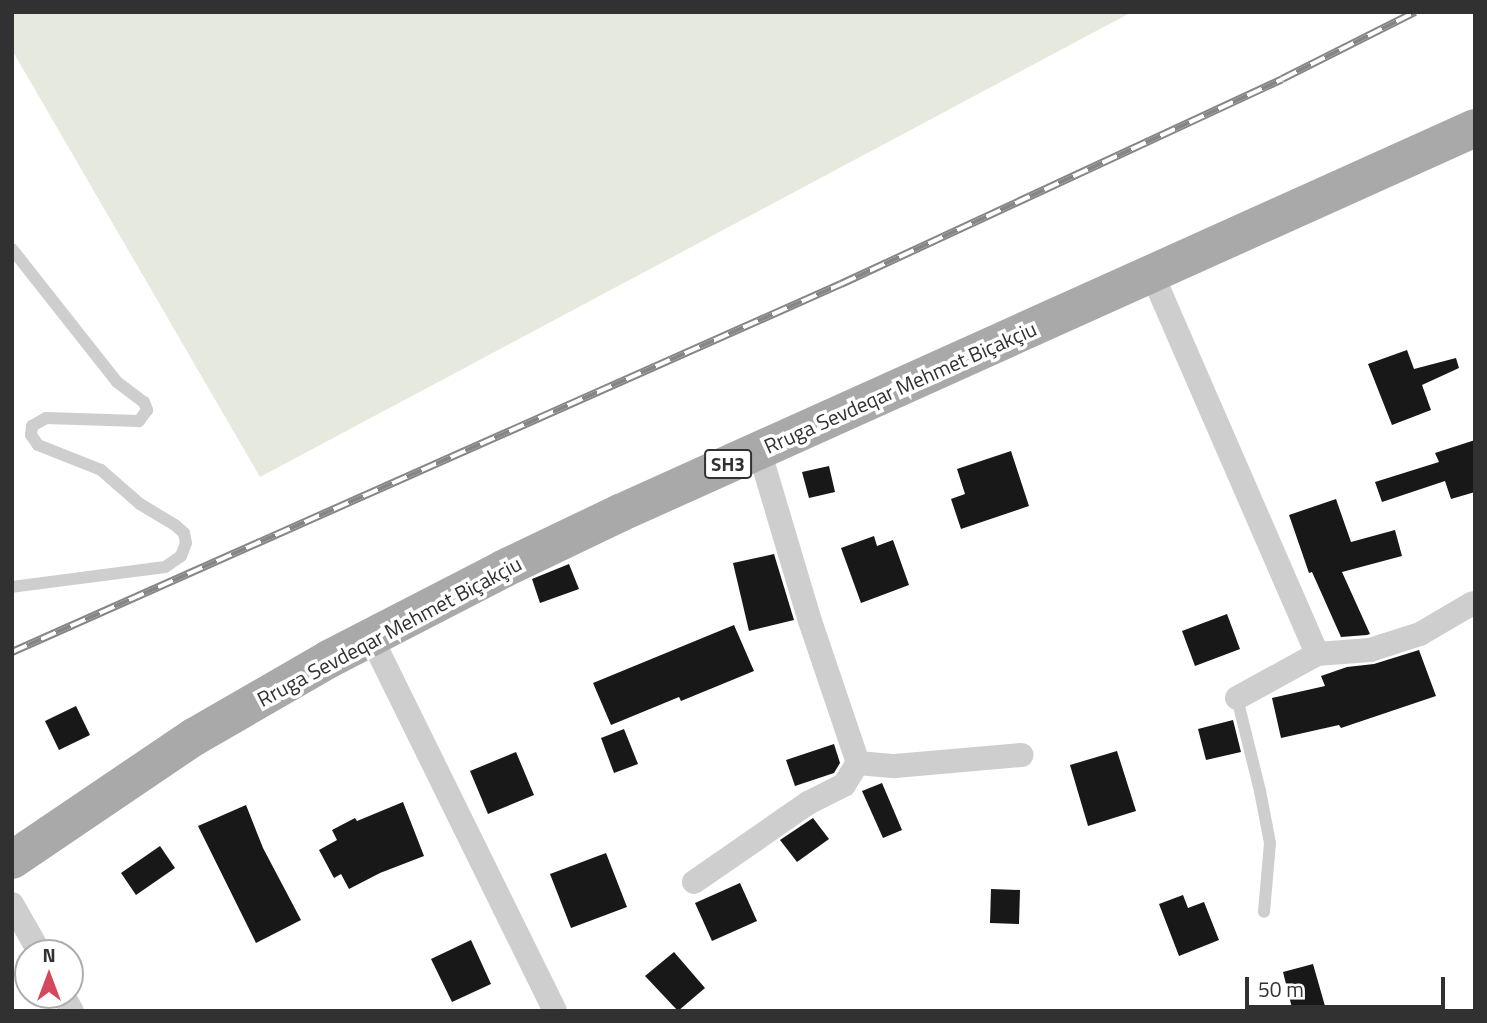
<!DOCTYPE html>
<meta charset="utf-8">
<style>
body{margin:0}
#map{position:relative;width:1487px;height:1023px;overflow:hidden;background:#fff;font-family:"Titillium Web",sans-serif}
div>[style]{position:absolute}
.green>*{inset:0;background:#e5e9de}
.building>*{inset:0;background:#181818}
.lane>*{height:12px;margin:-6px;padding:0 6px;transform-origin:6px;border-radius:6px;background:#cecece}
.street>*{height:24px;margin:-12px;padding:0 12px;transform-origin:12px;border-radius:12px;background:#cecece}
.primary>*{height:38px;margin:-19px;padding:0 19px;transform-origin:19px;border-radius:19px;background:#a9a9a9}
.rail>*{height:8px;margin-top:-4px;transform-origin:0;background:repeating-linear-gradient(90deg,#fff 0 16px,#868686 0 32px);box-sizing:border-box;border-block:2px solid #868686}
span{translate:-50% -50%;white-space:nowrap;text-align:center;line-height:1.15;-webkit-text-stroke:7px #fff;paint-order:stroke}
.shield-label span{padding:2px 5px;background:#fff;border:2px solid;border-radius:5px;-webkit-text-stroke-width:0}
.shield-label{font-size:19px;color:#313131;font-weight:700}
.street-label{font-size:21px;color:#313131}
.frame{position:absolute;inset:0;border:14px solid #313131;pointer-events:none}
.north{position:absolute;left:14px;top:939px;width:70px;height:70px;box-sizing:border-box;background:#fff;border:2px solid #adadad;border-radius:50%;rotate:0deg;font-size:19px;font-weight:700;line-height:28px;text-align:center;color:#313131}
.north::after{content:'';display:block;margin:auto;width:24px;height:32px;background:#d3485c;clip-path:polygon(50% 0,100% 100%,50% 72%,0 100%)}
.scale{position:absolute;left:1245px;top:977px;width:200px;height:32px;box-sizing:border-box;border:4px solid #313131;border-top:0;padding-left:9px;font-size:21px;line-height:24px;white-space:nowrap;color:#313131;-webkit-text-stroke:5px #fff;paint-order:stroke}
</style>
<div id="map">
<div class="green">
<i style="clip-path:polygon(12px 12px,1132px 12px,260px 477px,12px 50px)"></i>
</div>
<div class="building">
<i style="clip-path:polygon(1407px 350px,1414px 369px,1456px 358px,1459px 368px,1422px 385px,1431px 410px,1392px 425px,1368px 364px)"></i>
<i style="clip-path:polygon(1475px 440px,1475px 492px,1451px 499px,1445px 481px,1382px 502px,1375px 482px,1439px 462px,1435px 453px)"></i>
<i style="clip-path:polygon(1011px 451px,1029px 506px,961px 529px,951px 499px,965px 494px,957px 469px)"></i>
<i style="clip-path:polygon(829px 466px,835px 492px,809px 498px,802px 472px)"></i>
<i style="clip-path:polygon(1336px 499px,1351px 542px,1395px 530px,1402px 556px,1342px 572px,1370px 634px,1367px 635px,1341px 637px,1312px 572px,1309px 573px,1289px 515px)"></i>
<i style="clip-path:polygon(874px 536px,877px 546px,893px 540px,909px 585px,861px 603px,841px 548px)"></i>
<i style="clip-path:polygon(774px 554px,794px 620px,749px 631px,733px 563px)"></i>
<i style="clip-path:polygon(569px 564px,579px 589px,540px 603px,532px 579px)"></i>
<i style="clip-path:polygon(1227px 614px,1240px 649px,1195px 666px,1182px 631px)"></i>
<i style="clip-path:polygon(734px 625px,754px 671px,681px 701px,679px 697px,611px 725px,593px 683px)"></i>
<i style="clip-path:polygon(1419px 650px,1436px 696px,1341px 728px,1339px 725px,1281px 738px,1272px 698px,1325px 686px,1321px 676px,1347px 667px,1374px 664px)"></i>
<i style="clip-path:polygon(76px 706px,90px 735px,59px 750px,45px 721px)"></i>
<i style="clip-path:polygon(1233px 720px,1241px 752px,1206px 760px,1198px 729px)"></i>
<i style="clip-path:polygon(624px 729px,638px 764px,614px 773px,601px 738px)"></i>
<i style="clip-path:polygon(834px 744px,840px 763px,834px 773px,795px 786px,786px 760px)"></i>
<i style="clip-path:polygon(1117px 751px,1136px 811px,1088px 826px,1070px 765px)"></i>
<i style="clip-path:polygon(516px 752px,534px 795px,488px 814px,470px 771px)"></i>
<i style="clip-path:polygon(882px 783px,902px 830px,883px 838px,862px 791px)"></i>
<i style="clip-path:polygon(403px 802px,424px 856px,380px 873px,349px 889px,341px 874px,334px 878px,319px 850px,337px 840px,332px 830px,355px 818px,357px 821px)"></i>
<i style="clip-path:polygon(246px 805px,263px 848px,301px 920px,256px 943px,198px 826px)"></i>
<i style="clip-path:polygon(813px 818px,829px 839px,797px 862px,780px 840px)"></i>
<i style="clip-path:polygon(160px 846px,175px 868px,136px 895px,121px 873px)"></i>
<i style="clip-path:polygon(606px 853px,627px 907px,571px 928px,550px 874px)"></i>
<i style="clip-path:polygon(740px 883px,757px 921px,712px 941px,695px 903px)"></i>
<i style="clip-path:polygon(991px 889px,1020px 890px,1019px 924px,990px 923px)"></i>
<i style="clip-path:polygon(1183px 895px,1188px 908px,1204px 902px,1219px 940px,1179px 956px,1159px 904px)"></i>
<i style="clip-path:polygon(471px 940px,491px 984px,452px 1002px,431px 959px)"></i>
<i style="clip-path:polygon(674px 952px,705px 988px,678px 1011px,645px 976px)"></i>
<i style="clip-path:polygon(1313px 964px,1325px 1006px,1309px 1011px,1301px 1011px,1300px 1006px,1292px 1008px,1283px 972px)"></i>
</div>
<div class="lane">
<i style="left:12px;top:249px;width:169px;rotate:51.7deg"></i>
<i style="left:117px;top:382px;width:34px;rotate:37deg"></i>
<i style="left:144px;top:402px;width:9px;rotate:69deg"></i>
<i style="left:147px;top:410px;width:14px;rotate:126deg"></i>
<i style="left:139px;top:421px;width:93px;rotate:-178.2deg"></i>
<i style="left:46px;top:418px;width:16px;rotate:150deg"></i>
<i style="left:32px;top:426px;width:9px;rotate:96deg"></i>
<i style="left:31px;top:435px;width:12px;rotate:55deg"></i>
<i style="left:38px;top:445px;width:68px;rotate:21.6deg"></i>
<i style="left:101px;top:470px;width:52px;rotate:41.1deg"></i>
<i style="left:140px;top:504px;width:41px;rotate:31deg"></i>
<i style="left:175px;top:525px;width:12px;rotate:42deg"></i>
<i style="left:184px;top:533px;width:10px;rotate:79deg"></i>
<i style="left:186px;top:543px;width:14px;rotate:111deg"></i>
<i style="left:181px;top:556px;width:19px;rotate:145deg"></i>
<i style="left:165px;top:567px;width:154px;rotate:172.6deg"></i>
<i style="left:1237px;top:698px;width:96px;rotate:76.1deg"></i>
<i style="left:1260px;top:791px;width:53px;rotate:79.1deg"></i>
<i style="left:1270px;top:843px;width:69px;rotate:95deg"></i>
</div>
<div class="street">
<i style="left:1152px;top:274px;width:414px;rotate:66.5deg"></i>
<i style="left:759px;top:450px;width:178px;rotate:73.4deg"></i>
<i style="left:810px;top:621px;width:150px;rotate:71.3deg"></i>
<i style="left:371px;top:637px;width:417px;rotate:63.8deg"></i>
<i style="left:1237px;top:698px;width:91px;rotate:-28.8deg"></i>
<i style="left:1317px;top:654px;width:53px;rotate:-4.3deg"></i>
<i style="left:1370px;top:650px;width:52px;rotate:-17.7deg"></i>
<i style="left:1420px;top:634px;width:61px;rotate:-30.3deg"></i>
<i style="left:694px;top:882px;width:139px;rotate:-34.7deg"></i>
<i style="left:808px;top:803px;width:40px;rotate:-26.6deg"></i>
<i style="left:844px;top:785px;width:26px;rotate:-58deg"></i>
<i style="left:858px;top:763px;width:37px;rotate:5deg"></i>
<i style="left:895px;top:766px;width:127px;rotate:-5deg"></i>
<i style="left:12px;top:904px;width:56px;rotate:60.3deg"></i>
<i style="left:63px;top:995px;width:18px;rotate:61deg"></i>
</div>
<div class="primary">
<i style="left:12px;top:860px;width:220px;rotate:-34.1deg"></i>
<i style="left:194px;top:737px;width:156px;rotate:-30deg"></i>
<i style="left:329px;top:659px;width:196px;rotate:-27.3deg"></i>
<i style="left:503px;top:569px;width:130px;rotate:-25.6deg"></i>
<i style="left:620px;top:513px;width:938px;rotate:-24.24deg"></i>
</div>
<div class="rail">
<i style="left:12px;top:652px;width:907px;rotate:-23.94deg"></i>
<i style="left:841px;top:284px;width:486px;rotate:-24.9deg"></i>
<i style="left:1282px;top:79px;width:149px;rotate:-26.7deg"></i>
</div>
<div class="shield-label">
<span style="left:728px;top:464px">SH3</span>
</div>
<div class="street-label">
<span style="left:900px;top:387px;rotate:-24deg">Rruga Sevdeqar Mehmet Biçakçiu</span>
<span style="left:389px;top:631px;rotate:-28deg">Rruga Sevdeqar Mehmet Biçakçiu</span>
</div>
<div class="frame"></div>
<div class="north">N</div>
<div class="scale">50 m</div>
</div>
